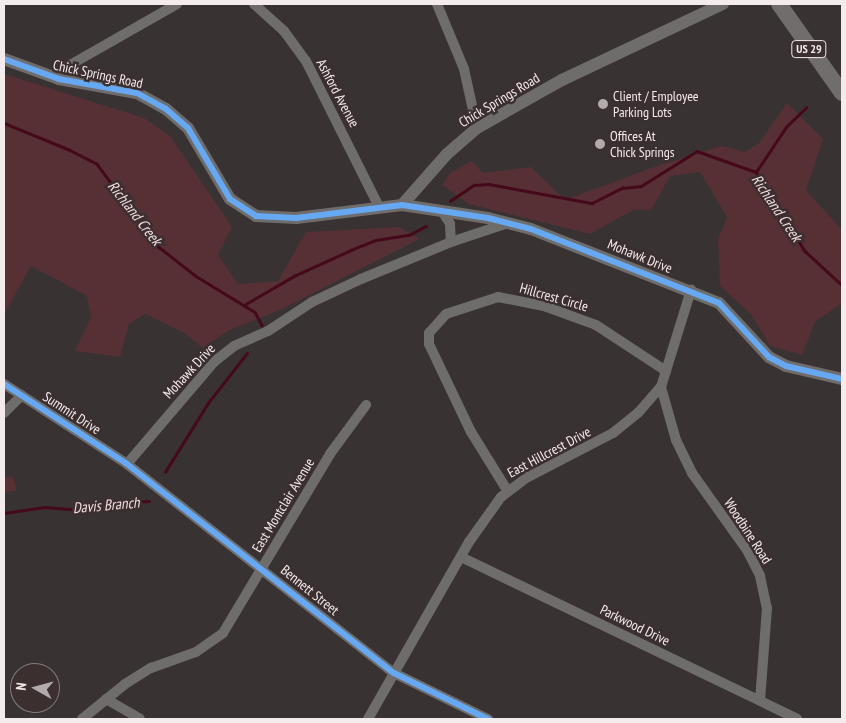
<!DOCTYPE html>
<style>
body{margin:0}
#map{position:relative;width:846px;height:723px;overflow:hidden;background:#383232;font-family:"PT Sans Narrow",sans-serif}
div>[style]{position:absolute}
.green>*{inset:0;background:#563035}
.stream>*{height:2.5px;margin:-1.25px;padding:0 1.25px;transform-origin:1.25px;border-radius:1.25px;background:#450919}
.minor>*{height:10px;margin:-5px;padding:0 5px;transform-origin:5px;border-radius:5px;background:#6f6c6c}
.tertiary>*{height:12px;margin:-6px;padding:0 6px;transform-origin:6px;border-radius:6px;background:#6f6c6c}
.primary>*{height:16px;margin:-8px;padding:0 8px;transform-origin:8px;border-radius:8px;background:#716d6d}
.cycleway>*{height:6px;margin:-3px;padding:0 3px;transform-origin:3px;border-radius:3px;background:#66a8f1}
.dots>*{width:14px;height:14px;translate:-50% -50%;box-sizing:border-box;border:2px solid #3b2f30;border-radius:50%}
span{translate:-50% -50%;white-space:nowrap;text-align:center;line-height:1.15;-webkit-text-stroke:5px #3b2f30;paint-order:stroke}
.shield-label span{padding:1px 4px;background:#3b2f30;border:1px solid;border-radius:4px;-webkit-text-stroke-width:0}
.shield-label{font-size:12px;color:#f4ebec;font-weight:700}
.street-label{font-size:14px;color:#f4ebec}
.poi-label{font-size:14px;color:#f4ebec}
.left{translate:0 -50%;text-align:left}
.water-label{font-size:15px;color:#f3dddf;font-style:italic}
.frame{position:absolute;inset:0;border:5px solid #f4ebec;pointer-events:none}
.north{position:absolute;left:10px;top:663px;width:50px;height:50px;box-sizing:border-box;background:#3b2f30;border:1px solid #857a7b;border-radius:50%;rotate:277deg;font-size:14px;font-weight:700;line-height:20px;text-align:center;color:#f4ebec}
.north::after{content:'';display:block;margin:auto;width:18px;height:22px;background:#b2aaab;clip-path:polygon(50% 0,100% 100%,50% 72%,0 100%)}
</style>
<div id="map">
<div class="green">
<i style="clip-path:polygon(4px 74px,144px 118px,171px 137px,232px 227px,218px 255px,238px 284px,278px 281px,306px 232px,399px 227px,419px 239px,280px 310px,229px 330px,203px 348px,183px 332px,145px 314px,129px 324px,120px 357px,75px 351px,91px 317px,87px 296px,31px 266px,4px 315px)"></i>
<i style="clip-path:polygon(787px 103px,823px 139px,806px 190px,842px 230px,842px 303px,815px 322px,802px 355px,770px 346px,751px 314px,720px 286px,718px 239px,727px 217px,700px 172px,670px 176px,651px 210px,633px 210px,590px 234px,469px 204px,442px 185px,450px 173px,472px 161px,483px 173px,531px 167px,565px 200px,654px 167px,722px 146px,745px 152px,759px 143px)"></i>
<i style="clip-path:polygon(13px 476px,17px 490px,4px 493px,4px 478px)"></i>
</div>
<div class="stream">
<i style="left:4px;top:123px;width:71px;rotate:22.2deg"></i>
<i style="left:70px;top:150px;width:30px;rotate:27deg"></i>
<i style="left:97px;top:164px;width:104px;rotate:53.2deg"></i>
<i style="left:159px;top:247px;width:47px;rotate:38.1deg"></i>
<i style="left:196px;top:276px;width:69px;rotate:31.4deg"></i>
<i style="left:255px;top:312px;width:15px;rotate:62deg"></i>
<i style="left:756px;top:172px;width:54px;rotate:-56.3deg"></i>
<i style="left:786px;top:127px;width:28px;rotate:-44deg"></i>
<i style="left:450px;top:201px;width:29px;rotate:-34deg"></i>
<i style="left:474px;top:185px;width:15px;rotate:-4deg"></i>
<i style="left:489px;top:184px;width:105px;rotate:10.5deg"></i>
<i style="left:592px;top:203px;width:34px;rotate:-27deg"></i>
<i style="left:622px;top:188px;width:19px;rotate:-6deg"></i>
<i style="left:641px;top:186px;width:66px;rotate:-32deg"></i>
<i style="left:697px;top:151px;width:63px;rotate:19.6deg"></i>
<i style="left:756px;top:172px;width:93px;rotate:58.2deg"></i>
<i style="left:805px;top:251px;width:50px;rotate:42.6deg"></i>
<i style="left:244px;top:305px;width:58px;rotate:-30.1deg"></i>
<i style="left:294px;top:276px;width:63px;rotate:-24.5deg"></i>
<i style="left:351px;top:250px;width:27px;rotate:-22deg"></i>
<i style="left:376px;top:240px;width:33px;rotate:-9deg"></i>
<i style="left:409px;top:235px;width:19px;rotate:-28deg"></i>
<i style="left:165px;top:472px;width:81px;rotate:-58.1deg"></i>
<i style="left:208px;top:403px;width:63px;rotate:-52deg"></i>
<i style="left:4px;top:513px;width:41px;rotate:-8.3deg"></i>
<i style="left:45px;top:507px;width:32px;rotate:5deg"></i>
<i style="left:77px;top:510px;width:22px;rotate:-18deg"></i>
<i style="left:98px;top:503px;width:51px;rotate:-2.2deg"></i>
</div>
<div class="minor">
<i style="left:254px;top:4px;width:40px;rotate:42deg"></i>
<i style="left:284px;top:31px;width:37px;rotate:54deg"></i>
<i style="left:306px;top:61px;width:163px;rotate:63.4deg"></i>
<i style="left:437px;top:4px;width:70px;rotate:67.4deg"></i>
<i style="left:464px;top:69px;width:60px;rotate:77.6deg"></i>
<i style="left:59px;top:79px;width:11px;rotate:-68deg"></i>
<i style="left:63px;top:69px;width:131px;rotate:-29.7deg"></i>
<i style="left:442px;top:211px;width:15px;rotate:58deg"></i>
<i style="left:450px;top:224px;width:18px;rotate:87deg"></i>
<i style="left:4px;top:384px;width:147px;rotate:33deg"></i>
<i style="left:127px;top:464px;width:339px;rotate:38.1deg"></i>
<i style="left:394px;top:673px;width:105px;rotate:26.1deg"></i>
<i style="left:661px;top:387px;width:55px;rotate:74.2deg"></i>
<i style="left:676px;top:440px;width:37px;rotate:64deg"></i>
<i style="left:692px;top:473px;width:95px;rotate:54.5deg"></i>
<i style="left:747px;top:550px;width:29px;rotate:63deg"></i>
<i style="left:760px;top:576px;width:33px;rotate:78deg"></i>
<i style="left:767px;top:608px;width:93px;rotate:94.3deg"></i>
<i style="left:4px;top:413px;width:25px;rotate:-45deg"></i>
<i style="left:127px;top:464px;width:135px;rotate:-49.5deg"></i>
<i style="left:215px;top:361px;width:24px;rotate:-38deg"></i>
<i style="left:234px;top:346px;width:37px;rotate:-24deg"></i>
<i style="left:268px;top:331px;width:53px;rotate:-33.4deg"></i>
<i style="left:312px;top:302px;width:54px;rotate:-25.1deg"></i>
<i style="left:361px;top:279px;width:97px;rotate:-22.3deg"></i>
<i style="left:451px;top:242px;width:57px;rotate:-18.4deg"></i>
<i style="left:507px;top:490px;width:68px;rotate:-121.8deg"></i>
<i style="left:471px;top:432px;width:98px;rotate:-115.5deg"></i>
<i style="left:429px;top:344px;width:11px;rotate:-90deg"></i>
<i style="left:429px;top:333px;width:25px;rotate:-48deg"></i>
<i style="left:446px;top:314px;width:55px;rotate:-18.1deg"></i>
<i style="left:498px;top:297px;width:47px;rotate:11.1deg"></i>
<i style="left:544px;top:306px;width:55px;rotate:20.1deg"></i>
<i style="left:596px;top:325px;width:84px;rotate:33.3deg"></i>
<i style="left:461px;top:557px;width:373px;rotate:25.7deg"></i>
<i style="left:106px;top:699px;width:39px;rotate:30deg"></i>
<i style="left:82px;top:719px;width:55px;rotate:-39.1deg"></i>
<i style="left:125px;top:684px;width:31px;rotate:-32deg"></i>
<i style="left:151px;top:668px;width:48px;rotate:-19.6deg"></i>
<i style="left:196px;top:652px;width:33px;rotate:-35deg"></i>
<i style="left:223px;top:633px;width:209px;rotate:-59.1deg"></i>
<i style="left:330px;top:454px;width:61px;rotate:-53.7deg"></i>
<i style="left:368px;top:719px;width:204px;rotate:-60.3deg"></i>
<i style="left:469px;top:542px;width:55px;rotate:-54.6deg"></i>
<i style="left:501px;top:497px;width:34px;rotate:-37deg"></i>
<i style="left:528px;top:477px;width:96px;rotate:-27.4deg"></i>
<i style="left:613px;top:433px;width:32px;rotate:-39deg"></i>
<i style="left:638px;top:413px;width:35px;rotate:-49deg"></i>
<i style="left:661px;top:387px;width:102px;rotate:-72.8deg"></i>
</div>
<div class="tertiary">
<i style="left:4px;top:59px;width:59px;rotate:20deg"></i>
<i style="left:59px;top:79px;width:79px;rotate:10.2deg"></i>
<i style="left:137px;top:93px;width:33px;rotate:29deg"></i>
<i style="left:166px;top:109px;width:29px;rotate:41deg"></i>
<i style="left:188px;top:128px;width:82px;rotate:59.4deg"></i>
<i style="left:230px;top:199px;width:31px;rotate:33deg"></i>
<i style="left:256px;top:216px;width:40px;rotate:2.9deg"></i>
<i style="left:296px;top:218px;width:107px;rotate:-7deg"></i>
<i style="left:402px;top:205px;width:87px;rotate:8.6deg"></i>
<i style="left:488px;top:218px;width:44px;rotate:14.3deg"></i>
<i style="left:531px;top:229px;width:202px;rotate:21.5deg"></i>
<i style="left:719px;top:303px;width:74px;rotate:47.2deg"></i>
<i style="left:769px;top:357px;width:19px;rotate:28deg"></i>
<i style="left:786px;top:366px;width:57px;rotate:13.1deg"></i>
<i style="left:402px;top:205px;width:68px;rotate:-48.6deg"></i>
<i style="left:447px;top:154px;width:40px;rotate:-41deg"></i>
<i style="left:477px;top:128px;width:98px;rotate:-29.5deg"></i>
<i style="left:562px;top:80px;width:178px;rotate:-25.3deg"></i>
</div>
<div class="primary">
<i style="left:779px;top:4px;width:109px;rotate:54.7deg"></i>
</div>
<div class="cycleway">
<i style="left:4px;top:59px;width:59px;rotate:20deg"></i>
<i style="left:59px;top:79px;width:79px;rotate:10.2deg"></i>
<i style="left:137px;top:93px;width:33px;rotate:29deg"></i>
<i style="left:166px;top:109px;width:29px;rotate:41deg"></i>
<i style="left:188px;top:128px;width:82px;rotate:59.4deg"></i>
<i style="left:230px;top:199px;width:31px;rotate:33deg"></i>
<i style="left:256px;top:216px;width:40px;rotate:2.9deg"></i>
<i style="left:296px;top:218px;width:107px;rotate:-7deg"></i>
<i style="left:402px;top:205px;width:87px;rotate:8.6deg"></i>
<i style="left:488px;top:218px;width:44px;rotate:14.3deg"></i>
<i style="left:531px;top:229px;width:202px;rotate:21.5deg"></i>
<i style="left:719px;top:303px;width:74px;rotate:47.2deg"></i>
<i style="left:769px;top:357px;width:19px;rotate:28deg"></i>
<i style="left:786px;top:366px;width:57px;rotate:13.1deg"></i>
<i style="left:4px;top:384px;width:147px;rotate:33deg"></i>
<i style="left:127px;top:464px;width:339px;rotate:38.1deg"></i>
<i style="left:394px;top:673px;width:105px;rotate:26.1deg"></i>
</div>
<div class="dots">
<i style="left:603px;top:104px;background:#b2aaab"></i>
<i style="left:600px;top:144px;background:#b2aaab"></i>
</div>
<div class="shield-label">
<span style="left:809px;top:49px">US 29</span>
</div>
<div class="street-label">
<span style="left:98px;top:74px;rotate:12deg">Chick Springs Road</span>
<span style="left:338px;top:93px;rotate:62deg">Ashford Avenue</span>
<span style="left:499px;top:100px;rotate:-31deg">Chick Springs Road</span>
<span style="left:640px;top:256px;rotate:22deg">Mohawk Drive</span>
<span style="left:554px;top:297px;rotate:16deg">Hillcrest Circle</span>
<span style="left:189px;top:371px;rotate:-47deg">Mohawk Drive</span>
<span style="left:72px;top:413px;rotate:33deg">Summit Drive</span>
<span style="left:549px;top:452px;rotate:-28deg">East Hillcrest Drive</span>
<span style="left:283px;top:505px;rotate:-59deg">East Montclair Avenue</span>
<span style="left:748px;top:531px;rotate:57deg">Woodbine Road</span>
<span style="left:310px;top:590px;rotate:39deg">Bennett Street</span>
<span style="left:635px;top:625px;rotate:26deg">Parkwood Drive</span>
</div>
<div class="poi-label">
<span class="left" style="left:613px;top:104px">Client / Employee<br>Parking Lots</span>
<span class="left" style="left:610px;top:144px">Offices At<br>Chick Springs</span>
</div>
<div class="water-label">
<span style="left:777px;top:208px;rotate:56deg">Richland Creek</span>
<span style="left:135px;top:213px;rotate:52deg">Richland Creek</span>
<span style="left:106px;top:505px;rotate:-5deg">Davis Branch</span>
</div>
<div class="frame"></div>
<div class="north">N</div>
</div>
